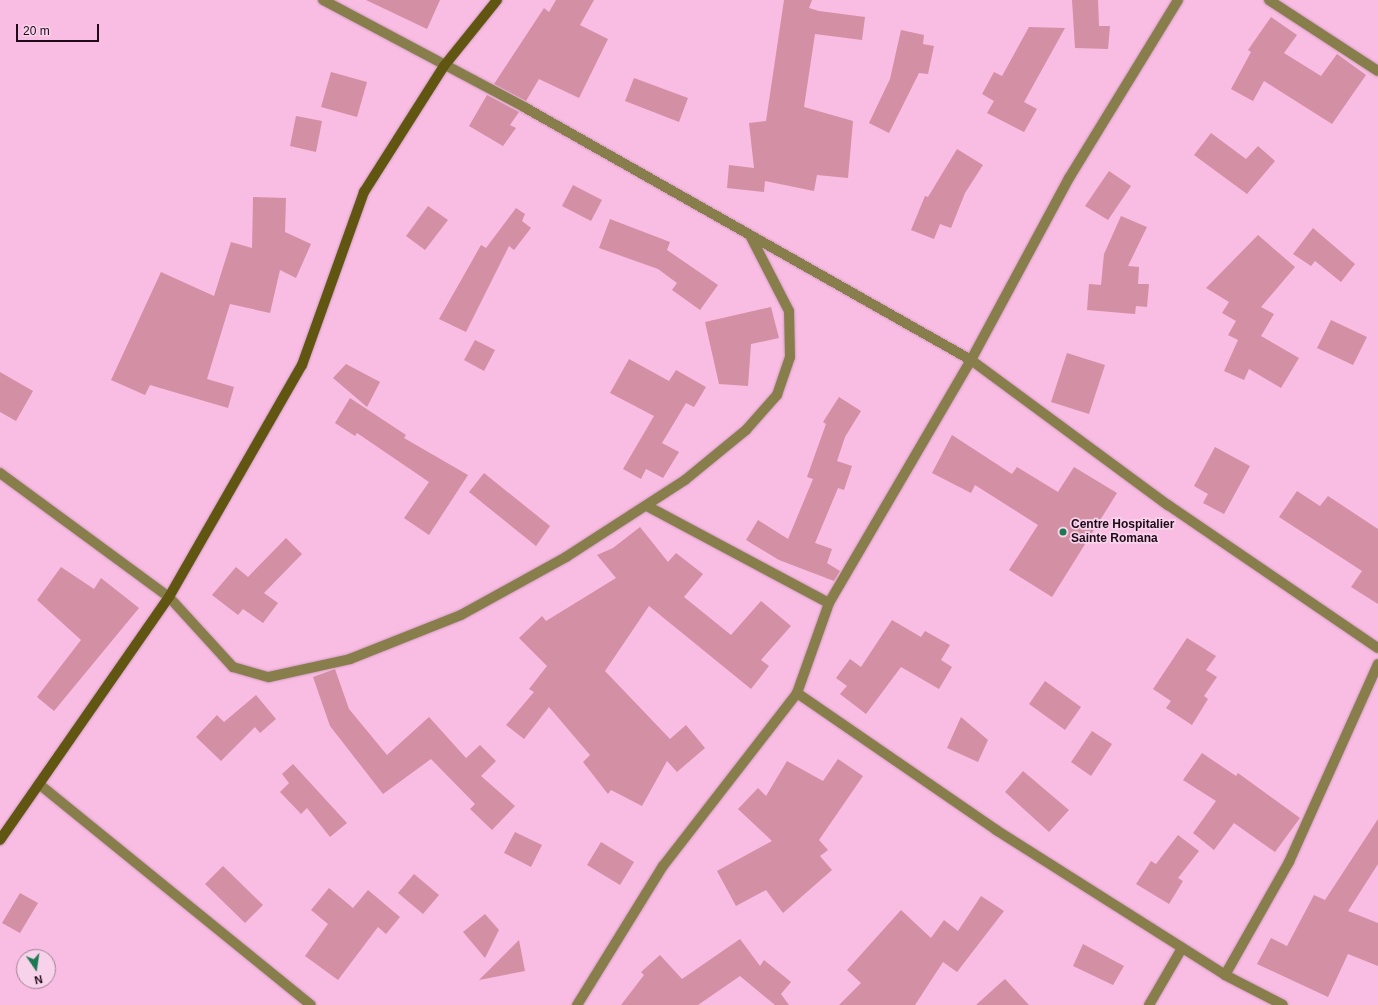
<!DOCTYPE html>
<style>
body{margin:0}
#map{position:relative;width:1378px;height:1005px;overflow:hidden;background:#f9bce3;font-family:Arial,sans-serif}
div>[style]{position:absolute}
.building>*{inset:0;background:#d38fa3}
.roads{filter:drop-shadow(0 0 1px #d29cbf) drop-shadow(0 0 1px #d29cbf)}
.street>*{height:10px;margin:-5px;padding:0 5px;transform-origin:5px;border-radius:5px;background:#877e4c}
.secondary>*{height:10px;margin:-5px;padding:0 5px;transform-origin:5px;border-radius:5px;background:#605612}
.dots>*{width:11px;height:11px;translate:-50% -50%;box-sizing:border-box;border:2px solid #f7d2ea;border-radius:50%}
span{translate:-50% -50%;white-space:nowrap;text-align:center;line-height:1.15;-webkit-text-stroke:3.5px #f7d2ea;paint-order:stroke}
.poi-label{font-size:12px;color:#1f0a19;font-weight:700}
.left{translate:0 -50%;text-align:left}
.north{position:absolute;left:16px;top:949px;width:40px;height:40px;box-sizing:border-box;background:#f7d2ea;border:1px solid #a18296;border-radius:50%;rotate:167deg;font-size:11px;font-weight:700;line-height:16px;text-align:center;color:#1f0a19}
.north::after{content:'';display:block;margin:auto;width:14px;height:18px;background:#197a52;clip-path:polygon(50% 0,100% 100%,50% 72%,0 100%)}
.scale{position:absolute;left:16px;top:24px;width:83px;height:18px;box-sizing:border-box;border:2px solid #1f0a19;border-top:0;padding-left:5px;font-size:12px;line-height:14px;white-space:nowrap;color:#1f0a19;-webkit-text-stroke:3px #f7d2ea;paint-order:stroke}
</style>
<div id="map">
<div class="building">
<i style="clip-path:polygon(366px 0,440px 0,427px 29px)"></i>
<i style="clip-path:polygon(556px 0,594px 0,580px 25px,608px 39px,579px 98px,539px 79px,526px 101px,494px 84px,544px 8px,549px 12px)"></i>
<i style="clip-path:polygon(784px 0,812px 0,809px 8px,819px 11px,865px 17px,862px 40px,815px 34px,804px 107px,853px 121px,848px 178px,817px 175px,814px 191px,765px 181px,764px 192px,727px 188px,729px 165px,754px 168px,749px 123px,766px 121px)"></i>
<i style="clip-path:polygon(1072px 0,1098px 0,1099px 26px,1110px 26px,1108px 49px,1075px 48px)"></i>
<i style="clip-path:polygon(1271px 17px,1297px 35px,1284px 53px,1321px 76px,1337px 54px,1366px 75px,1332px 124px,1264px 81px,1253px 101px,1231px 89px,1251px 52px,1248px 50px)"></i>
<i style="clip-path:polygon(1029px 27px,1065px 28px,1024px 102px,1037px 109px,1024px 132px,987px 113px,994px 101px,982px 94px,994px 72px,1002px 76px)"></i>
<i style="clip-path:polygon(901px 30px,924px 35px,923px 44px,934px 46px,928px 74px,919px 73px,889px 133px,869px 123px,890px 79px)"></i>
<i style="clip-path:polygon(331px 72px,367px 82px,357px 117px,321px 107px)"></i>
<i style="clip-path:polygon(634px 78px,688px 98px,679px 122px,625px 101px)"></i>
<i style="clip-path:polygon(487px 95px,519px 112px,510px 125px,516px 128px,503px 146px,469px 126px)"></i>
<i style="clip-path:polygon(296px 116px,322px 121px,316px 152px,290px 146px)"></i>
<i style="clip-path:polygon(1211px 133px,1246px 159px,1258px 146px,1275px 161px,1247px 194px,1194px 155px)"></i>
<i style="clip-path:polygon(957px 149px,983px 165px,965px 193px,951px 228px,940px 224px,934px 239px,911px 230px,925px 196px,928px 197px)"></i>
<i style="clip-path:polygon(1109px 171px,1131px 186px,1108px 220px,1085px 206px)"></i>
<i style="clip-path:polygon(573px 185px,602px 200px,591px 221px,562px 206px)"></i>
<i style="clip-path:polygon(253px 197px,286px 198px,285px 232px,311px 244px,296px 278px,280px 270px,270px 313px,230px 304px,207px 379px,234px 387px,228px 408px,150px 385px,145px 395px,111px 380px,161px 272px,214px 296px,231px 242px,252px 248px)"></i>
<i style="clip-path:polygon(428px 206px,448px 220px,425px 250px,406px 236px)"></i>
<i style="clip-path:polygon(516px 208px,525px 214px,522px 221px,531px 228px,514px 250px,509px 246px,466px 332px,439px 319px,481px 245px,486px 248px)"></i>
<i style="clip-path:polygon(1121px 216px,1147px 227px,1128px 266px,1139px 267px,1138px 284px,1149px 284px,1147px 307px,1136px 306px,1135px 314px,1087px 310px,1089px 284px,1101px 285px,1104px 254px)"></i>
<i style="clip-path:polygon(610px 219px,670px 242px,667px 250px,718px 285px,700px 310px,672px 290px,677px 283px,658px 269px,599px 248px)"></i>
<i style="clip-path:polygon(1313px 228px,1355px 264px,1341px 282px,1315px 261px,1311px 266px,1293px 254px)"></i>
<i style="clip-path:polygon(1258px 235px,1295px 267px,1261px 307px,1274px 314px,1261px 336px,1299px 358px,1281px 388px,1249px 369px,1244px 380px,1224px 371px,1238px 340px,1228px 335px,1236px 321px,1222px 313px,1229px 302px,1206px 288px)"></i>
<i style="clip-path:polygon(771px 307px,779px 338px,751px 344px,748px 386px,719px 384px,705px 322px)"></i>
<i style="clip-path:polygon(1331px 320px,1367px 337px,1353px 365px,1317px 348px)"></i>
<i style="clip-path:polygon(475px 340px,495px 350px,484px 371px,464px 360px)"></i>
<i style="clip-path:polygon(1067px 353px,1105px 365px,1089px 414px,1051px 402px)"></i>
<i style="clip-path:polygon(629px 359px,669px 381px,676px 370px,706px 387px,694px 407px,686px 403px,662px 443px,679px 452px,663px 478px,646px 469px,641px 479px,623px 469px,654px 416px,610px 393px)"></i>
<i style="clip-path:polygon(346px 364px,380px 382px,367px 407px,333px 378px)"></i>
<i style="clip-path:polygon(0 372px,33px 391px,16px 421px,0 412px)"></i>
<i style="clip-path:polygon(839px 397px,861px 411px,845px 437px,837px 461px,852px 466px,844px 490px,838px 488px,815px 543px,832px 549px,827px 563px,840px 571px,834px 581px,779px 560px,746px 540px,758px 520px,788px 539px,813px 479px,807px 477px,826px 424px,823px 422px)"></i>
<i style="clip-path:polygon(350px 398px,406px 435px,404px 438px,468px 475px,429px 535px,404px 518px,429px 482px,357px 433px,355px 436px,335px 423px)"></i>
<i style="clip-path:polygon(952px 435px,1012px 474px,1017px 467px,1058px 492px,1074px 467px,1117px 493px,1052px 597px,1009px 570px,1038px 525px,975px 485px,971px 493px,932px 473px)"></i>
<i style="clip-path:polygon(1215px 447px,1250px 466px,1224px 514px,1203px 503px,1208px 494px,1194px 486px)"></i>
<i style="clip-path:polygon(484px 473px,550px 526px,536px 546px,469px 492px)"></i>
<i style="clip-path:polygon(1297px 491px,1320px 506px,1328px 496px,1378px 529px,1378px 604px,1351px 587px,1362px 571px,1279px 517px)"></i>
<i style="clip-path:polygon(640px 527px,668px 562px,676px 553px,703px 574px,684px 597px,731px 635px,761px 601px,791px 626px,761px 660px,769px 666px,751px 689px,649px 606px,605px 671px,670px 739px,686px 725px,705px 748px,677px 772px,667px 761px,642px 806px,611px 790px,608px 794px,583px 762px,590px 755px,549px 707px,524px 739px,506px 725px,534px 692px,529px 689px,547px 666px,519px 638px,542px 616px,546px 621px,616px 578px,597px 555px,613px 548px)"></i>
<i style="clip-path:polygon(286px 538px,302px 554px,264px 593px,278px 603px,263px 623px,243px 609px,238px 615px,212px 595px,236px 567px,248px 577px)"></i>
<i style="clip-path:polygon(61px 567px,94px 589px,101px 578px,139px 608px,54px 711px,37px 697px,81px 640px,37px 600px)"></i>
<i style="clip-path:polygon(892px 620px,921px 637px,925px 631px,950px 645px,941px 660px,952px 667px,939px 689px,901px 667px,866px 714px,840px 694px,847px 686px,836px 678px,850px 659px,861px 667px)"></i>
<i style="clip-path:polygon(1187px 638px,1216px 656px,1206px 670px,1217px 677px,1204px 696px,1208px 699px,1192px 725px,1166px 708px,1171px 701px,1153px 689px)"></i>
<i style="clip-path:polygon(335px 669px,349px 709px,387px 755px,429px 717px,466px 758px,480px 745px,496px 761px,481px 776px,515px 806px,492px 830px,470px 809px,475px 804px,431px 759px,383px 794px,330px 726px,313px 677px)"></i>
<i style="clip-path:polygon(1045px 681px,1081px 707px,1065px 730px,1029px 704px)"></i>
<i style="clip-path:polygon(256px 695px,276px 719px,260px 733px,255px 727px,221px 761px,196px 737px,217px 715px,224px 722px)"></i>
<i style="clip-path:polygon(961px 717px,988px 740px,978px 762px,947px 748px)"></i>
<i style="clip-path:polygon(1092px 731px,1112px 744px,1091px 776px,1071px 762px)"></i>
<i style="clip-path:polygon(1202px 753px,1236px 776px,1238px 773px,1300px 818px,1275px 852px,1234px 823px,1214px 850px,1193px 833px,1216px 801px,1183px 780px)"></i>
<i style="clip-path:polygon(838px 759px,863px 776px,819px 840px,828px 850px,820px 856px,832px 870px,783px 913px,766px 890px,736px 906px,717px 871px,772px 841px,738px 809px,758px 788px,766px 796px,787px 761px,823px 781px)"></i>
<i style="clip-path:polygon(293px 764px,347px 823px,330px 837px,307px 808px,301px 814px,280px 792px,289px 783px,282px 774px)"></i>
<i style="clip-path:polygon(1023px 771px,1069px 810px,1049px 832px,1005px 792px)"></i>
<i style="clip-path:polygon(1378px 819px,1378px 864px,1348px 911px,1378px 923px,1378px 966px,1348px 954px,1328px 997px,1257px 964px,1271px 938px,1287px 946px,1314px 895px,1325px 900px)"></i>
<i style="clip-path:polygon(515px 832px,542px 845px,531px 867px,504px 853px)"></i>
<i style="clip-path:polygon(1178px 835px,1199px 851px,1178px 878px,1183px 881px,1169px 904px,1136px 884px,1151px 861px,1156px 864px)"></i>
<i style="clip-path:polygon(601px 842px,634px 862px,620px 885px,587px 865px)"></i>
<i style="clip-path:polygon(223px 866px,263px 905px,245px 923px,205px 884px)"></i>
<i style="clip-path:polygon(414px 874px,439px 895px,423px 914px,398px 893px)"></i>
<i style="clip-path:polygon(329px 888px,353px 908px,368px 890px,400px 917px,386px 934px,378px 927px,338px 980px,305px 956px,328px 924px,311px 910px)"></i>
<i style="clip-path:polygon(20px 893px,38px 903px,20px 933px,2px 923px)"></i>
<i style="clip-path:polygon(981px 896px,1004px 911px,957px 972px,943px 962px,915px 1005px,839px 1005px,861px 983px,847px 970px,901px 910px,931px 938px,944px 920px,958px 931px)"></i>
<i style="clip-path:polygon(485px 914px,499px 930px,485px 958px,463px 932px)"></i>
<i style="clip-path:polygon(740px 939px,760px 966px,764px 960px,791px 982px,781px 994px,789px 1005px,775px 1005px,740px 976px,698px 1005px,621px 1005px,644px 975px,641px 972px,660px 955px,682px 979px)"></i>
<i style="clip-path:polygon(519px 940px,525px 971px,479px 980px)"></i>
<i style="clip-path:polygon(1083px 944px,1124px 966px,1113px 985px,1073px 966px)"></i>
<i style="clip-path:polygon(1005px 979px,1029px 1005px,976px 1005px,997px 986px)"></i>
</div>
<div class="roads">
<div class="street">
<i style="left:323px;top:0;width:228px;rotate:28deg"></i>
<i style="left:524px;top:107px;width:514px;rotate:29.51deg"></i>
<i style="left:971px;top:360px;width:245px;rotate:36.4deg"></i>
<i style="left:1168px;top:505px;width:254px;rotate:34.3deg"></i>
<i style="left:1269px;top:0;width:130px;rotate:33.1deg"></i>
<i style="left:0;top:473px;width:210px;rotate:36.3deg"></i>
<i style="left:169px;top:597px;width:95px;rotate:47.6deg"></i>
<i style="left:233px;top:667px;width:37px;rotate:16deg"></i>
<i style="left:269px;top:677px;width:83px;rotate:-12.5deg"></i>
<i style="left:350px;top:659px;width:119px;rotate:-21.6deg"></i>
<i style="left:461px;top:615px;width:120px;rotate:-28.9deg"></i>
<i style="left:566px;top:557px;width:142px;rotate:-32.9deg"></i>
<i style="left:685px;top:480px;width:79px;rotate:-39.3deg"></i>
<i style="left:746px;top:430px;width:47px;rotate:-48.5deg"></i>
<i style="left:777px;top:395px;width:40px;rotate:-71.1deg"></i>
<i style="left:790px;top:357px;width:46px;rotate:-91.2deg"></i>
<i style="left:789px;top:311px;width:83px;rotate:-117.2deg"></i>
<i style="left:647px;top:506px;width:206px;rotate:28.1deg"></i>
<i style="left:797px;top:693px;width:242px;rotate:34.5deg"></i>
<i style="left:996px;top:830px;width:271px;rotate:32.3deg"></i>
<i style="left:1225px;top:975px;width:65px;rotate:27.3deg"></i>
<i style="left:39px;top:784px;width:350px;rotate:39.1deg"></i>
<i style="left:1225px;top:975px;width:130px;rotate:-60.5deg"></i>
<i style="left:1289px;top:862px;width:217px;rotate:-65.8deg"></i>
<i style="left:577px;top:1005px;width:163px;rotate:-58.3deg"></i>
<i style="left:663px;top:866px;width:219px;rotate:-52.2deg"></i>
<i style="left:797px;top:693px;width:96px;rotate:-70.4deg"></i>
<i style="left:829px;top:603px;width:281px;rotate:-59.7deg"></i>
<i style="left:971px;top:360px;width:207px;rotate:-61.7deg"></i>
<i style="left:1069px;top:178px;width:209px;rotate:-58.5deg"></i>
<i style="left:1149px;top:1005px;width:66px;rotate:-59.9deg"></i>
</div>
<div class="secondary">
<i style="left:0;top:840px;width:296px;rotate:-55.2deg"></i>
<i style="left:169px;top:597px;width:267px;rotate:-60.2deg"></i>
<i style="left:302px;top:365px;width:184px;rotate:-70.3deg"></i>
<i style="left:364px;top:192px;width:149px;rotate:-57.6deg"></i>
<i style="left:444px;top:66px;width:85px;rotate:-51.2deg"></i>
</div>
</div>
<div class="dots">
<i style="left:1063px;top:532px;background:#197a52"></i>
</div>
<div class="poi-label">
<span class="left" style="left:1071px;top:532px">Centre Hospitalier<br>Sainte Romana</span>
</div>
<div class="north">N</div>
<div class="scale">20 m</div>
</div>
